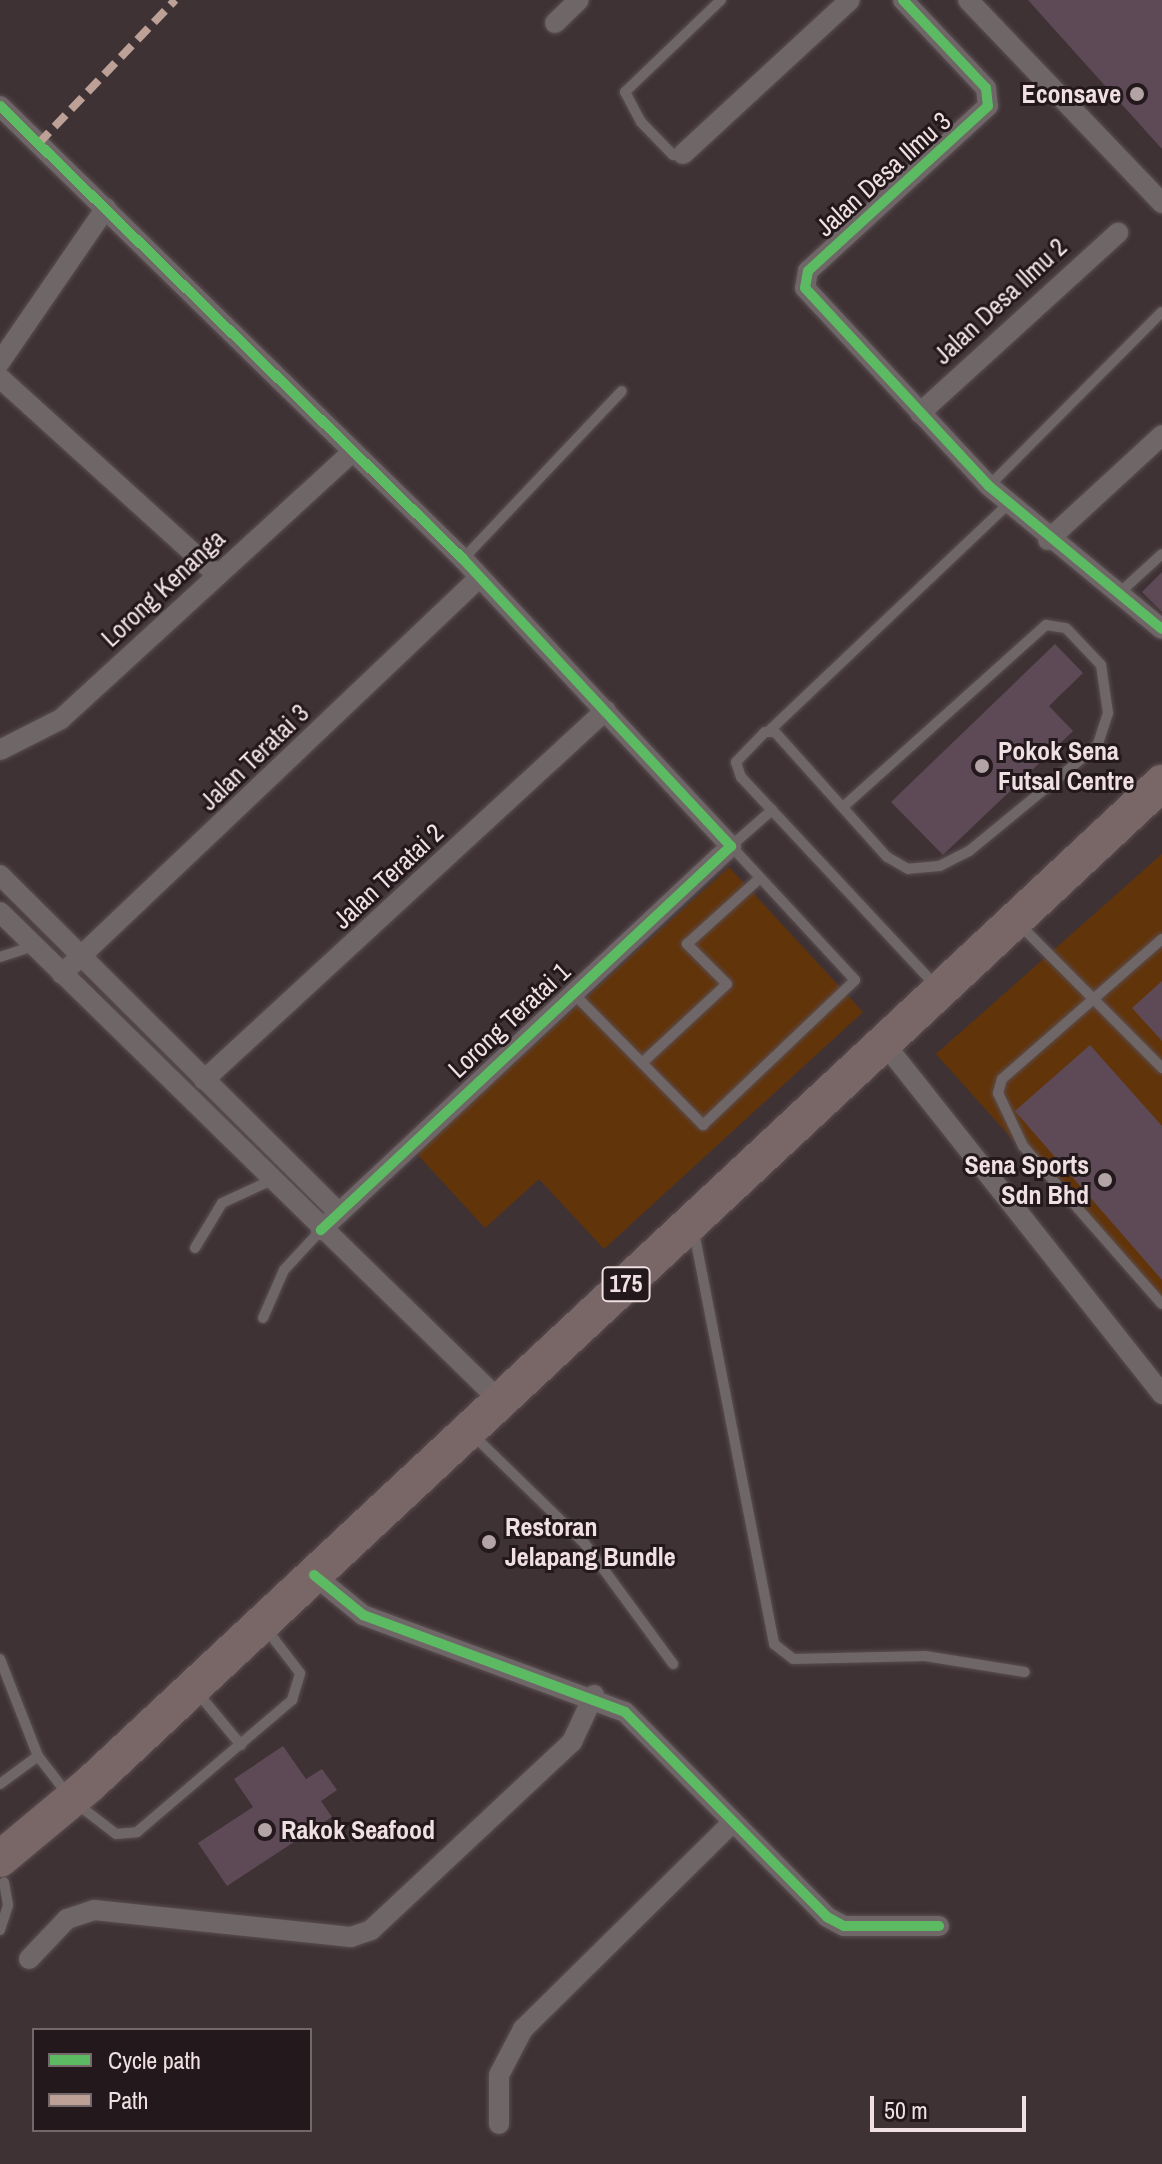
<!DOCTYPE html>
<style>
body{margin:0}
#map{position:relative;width:1162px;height:2164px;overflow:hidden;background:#3f3235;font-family:"Archivo Narrow",sans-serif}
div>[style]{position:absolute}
.green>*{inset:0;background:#62340a}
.building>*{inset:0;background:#5d4a56}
.roads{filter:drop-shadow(0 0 2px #5a4e51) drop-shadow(0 0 2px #5a4e51)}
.lane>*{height:10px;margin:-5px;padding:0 5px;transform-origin:5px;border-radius:5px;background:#6f6668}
.street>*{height:20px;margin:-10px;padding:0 10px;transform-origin:10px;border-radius:10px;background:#6f6668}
.highway>*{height:36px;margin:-18px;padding:0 18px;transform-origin:18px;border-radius:18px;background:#796767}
.quiet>*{height:8px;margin-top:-4px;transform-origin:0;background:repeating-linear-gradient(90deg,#bda197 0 16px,transparent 0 24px)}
.cycleway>*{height:10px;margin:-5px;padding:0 5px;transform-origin:5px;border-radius:5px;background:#5cba63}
.dots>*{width:22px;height:22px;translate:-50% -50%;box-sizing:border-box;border:4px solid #23181b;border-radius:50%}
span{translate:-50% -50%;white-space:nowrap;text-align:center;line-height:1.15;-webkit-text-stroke:6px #23181b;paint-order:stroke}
.shield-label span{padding:2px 6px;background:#23181b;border:2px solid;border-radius:6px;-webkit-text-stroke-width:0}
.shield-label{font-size:24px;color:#f0e0e3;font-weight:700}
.poi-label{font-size:26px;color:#f0e0e3;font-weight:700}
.right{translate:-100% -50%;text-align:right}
.left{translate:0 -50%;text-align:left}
.street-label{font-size:26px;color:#f0e0e3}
.legend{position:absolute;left:32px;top:2028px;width:280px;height:104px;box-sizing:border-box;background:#23181b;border:2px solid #75686b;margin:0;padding:10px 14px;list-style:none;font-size:24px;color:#f0e0e3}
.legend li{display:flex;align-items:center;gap:16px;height:40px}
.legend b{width:40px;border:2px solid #75686b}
.scale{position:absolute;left:870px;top:2096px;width:156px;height:36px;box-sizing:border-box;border:4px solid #f0e0e3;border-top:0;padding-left:10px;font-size:24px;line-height:28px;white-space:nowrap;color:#f0e0e3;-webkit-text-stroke:6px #23181b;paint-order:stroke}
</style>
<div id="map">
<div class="green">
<i style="clip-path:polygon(1162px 854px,1162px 1306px,936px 1054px)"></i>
<i style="clip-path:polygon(729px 867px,863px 1012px,604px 1249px,539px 1179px,485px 1228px,416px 1153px)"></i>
</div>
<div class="building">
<i style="clip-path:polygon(1028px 0,1162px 0,1162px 149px,1063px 39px)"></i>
<i style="clip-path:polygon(1162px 572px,1162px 612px,1142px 592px)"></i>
<i style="clip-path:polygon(1055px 644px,1083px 673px,1049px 706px,1073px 731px,943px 855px,891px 802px)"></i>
<i style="clip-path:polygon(1162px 981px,1162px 1041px,1132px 1008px)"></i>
<i style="clip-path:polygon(1090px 1045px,1162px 1126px,1162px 1280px,1015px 1111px)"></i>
<i style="clip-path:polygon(283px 1746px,306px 1779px,322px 1769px,337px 1790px,321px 1801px,332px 1817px,227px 1886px,198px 1843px,253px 1807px,234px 1779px)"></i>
</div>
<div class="roads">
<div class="lane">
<i style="left:683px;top:154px;width:10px;rotate:174deg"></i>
<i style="left:673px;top:155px;width:46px;rotate:-134.1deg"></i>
<i style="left:641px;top:122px;width:34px;rotate:-118deg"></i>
<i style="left:625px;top:92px;width:133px;rotate:-43.8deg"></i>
<i style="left:989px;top:486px;width:245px;rotate:-45.2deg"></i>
<i style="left:463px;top:559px;width:231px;rotate:-46.6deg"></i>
<i style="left:1116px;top:596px;width:62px;rotate:-42.4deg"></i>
<i style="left:769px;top:731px;width:330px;rotate:-43.5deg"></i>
<i style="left:843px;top:807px;width:273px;rotate:-41.9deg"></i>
<i style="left:1046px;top:625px;width:20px;rotate:9deg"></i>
<i style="left:1066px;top:628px;width:51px;rotate:46.6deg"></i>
<i style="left:1101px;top:665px;width:49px;rotate:81.7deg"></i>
<i style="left:1108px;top:713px;width:35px;rotate:108deg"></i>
<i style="left:1097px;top:746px;width:166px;rotate:140.6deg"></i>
<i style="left:969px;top:851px;width:33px;rotate:153deg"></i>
<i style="left:940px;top:866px;width:32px;rotate:175deg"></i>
<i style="left:908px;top:869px;width:24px;rotate:-150deg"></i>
<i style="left:887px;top:857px;width:168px;rotate:-131.9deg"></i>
<i style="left:775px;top:732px;width:10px;rotate:180deg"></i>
<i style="left:765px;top:732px;width:42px;rotate:134deg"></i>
<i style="left:736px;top:762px;width:16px;rotate:72deg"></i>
<i style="left:741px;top:777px;width:284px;rotate:47deg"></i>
<i style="left:1020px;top:925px;width:202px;rotate:45.2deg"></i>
<i style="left:1162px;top:939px;width:213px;rotate:138.8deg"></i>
<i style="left:1002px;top:1079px;width:15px;rotate:106deg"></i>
<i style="left:998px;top:1093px;width:59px;rotate:64.7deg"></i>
<i style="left:1023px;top:1146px;width:210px;rotate:48.7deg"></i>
<i style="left:0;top:957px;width:36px;rotate:-18deg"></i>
<i style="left:572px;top:992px;width:187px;rotate:45.4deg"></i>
<i style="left:703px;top:1125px;width:210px;rotate:-43.6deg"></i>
<i style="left:855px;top:980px;width:183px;rotate:-132.8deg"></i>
<i style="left:731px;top:846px;width:55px;rotate:-41.3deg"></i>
<i style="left:642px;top:1063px;width:116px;rotate:-42.9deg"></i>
<i style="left:727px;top:984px;width:57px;rotate:-135deg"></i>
<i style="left:687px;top:944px;width:98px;rotate:-42.1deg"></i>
<i style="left:694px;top:1232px;width:420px;rotate:79deg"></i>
<i style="left:774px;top:1644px;width:24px;rotate:38deg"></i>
<i style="left:793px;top:1659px;width:132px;rotate:-1.3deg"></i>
<i style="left:925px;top:1656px;width:101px;rotate:9.1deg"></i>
<i style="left:195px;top:1248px;width:52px;rotate:-59deg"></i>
<i style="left:222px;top:1203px;width:55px;rotate:-24.7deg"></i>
<i style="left:263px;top:1318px;width:52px;rotate:-66.4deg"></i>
<i style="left:284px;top:1270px;width:54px;rotate:-47.2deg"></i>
<i style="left:473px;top:1435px;width:156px;rotate:44.2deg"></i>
<i style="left:585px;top:1544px;width:149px;rotate:53.7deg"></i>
<i style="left:0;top:1659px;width:104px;rotate:68.6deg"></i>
<i style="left:38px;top:1756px;width:49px;rotate:52.4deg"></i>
<i style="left:197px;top:1692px;width:69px;rotate:50.3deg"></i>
<i style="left:0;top:1784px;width:47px;rotate:-36.4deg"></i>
<i style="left:81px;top:1807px;width:44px;rotate:37.6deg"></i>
<i style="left:116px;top:1834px;width:21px;rotate:-5deg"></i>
<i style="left:137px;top:1832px;width:204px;rotate:-40.4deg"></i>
<i style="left:292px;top:1700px;width:28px;rotate:-73deg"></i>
<i style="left:300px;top:1673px;width:54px;rotate:-127.5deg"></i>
<i style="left:0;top:1930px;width:26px;rotate:-72deg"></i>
<i style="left:8px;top:1905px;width:23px;rotate:-100deg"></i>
</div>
<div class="street">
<i style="left:903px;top:0;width:121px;rotate:46.7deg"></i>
<i style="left:986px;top:88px;width:18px;rotate:84deg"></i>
<i style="left:988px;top:106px;width:244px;rotate:137.5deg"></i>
<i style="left:808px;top:271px;width:17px;rotate:100deg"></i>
<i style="left:805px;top:288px;width:270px;rotate:47.1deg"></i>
<i style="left:989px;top:486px;width:224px;rotate:39.6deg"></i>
<i style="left:968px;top:0;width:281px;rotate:46.3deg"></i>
<i style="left:555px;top:23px;width:33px;rotate:-44deg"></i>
<i style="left:0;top:106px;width:648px;rotate:44.37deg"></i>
<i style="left:463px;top:559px;width:393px;rotate:47deg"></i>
<i style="left:731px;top:846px;width:562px;rotate:136.88deg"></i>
<i style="left:683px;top:154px;width:227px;rotate:-42.7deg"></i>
<i style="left:0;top:362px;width:187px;rotate:-55.5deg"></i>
<i style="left:0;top:378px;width:292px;rotate:42.2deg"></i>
<i style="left:920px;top:413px;width:268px;rotate:-42.3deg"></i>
<i style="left:1048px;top:540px;width:155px;rotate:-42.6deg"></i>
<i style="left:0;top:750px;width:68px;rotate:-26.9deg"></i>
<i style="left:61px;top:719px;width:396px;rotate:-42.5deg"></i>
<i style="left:0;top:875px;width:479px;rotate:44.9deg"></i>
<i style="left:0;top:912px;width:699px;rotate:44.36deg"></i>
<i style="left:62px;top:974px;width:576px;rotate:-43.52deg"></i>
<i style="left:884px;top:1043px;width:448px;rotate:51.6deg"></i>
<i style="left:204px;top:1080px;width:546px;rotate:-42.63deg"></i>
<i style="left:314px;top:1575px;width:63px;rotate:39.2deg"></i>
<i style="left:363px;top:1615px;width:279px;rotate:20.3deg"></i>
<i style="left:625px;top:1712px;width:288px;rotate:45.4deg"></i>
<i style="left:827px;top:1917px;width:19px;rotate:28deg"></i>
<i style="left:844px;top:1926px;width:95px"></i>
<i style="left:29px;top:1959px;width:55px;rotate:-46.5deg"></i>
<i style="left:67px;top:1919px;width:28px;rotate:-18deg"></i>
<i style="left:94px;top:1910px;width:258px;rotate:6deg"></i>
<i style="left:351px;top:1937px;width:21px;rotate:-19deg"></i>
<i style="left:371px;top:1930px;width:275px;rotate:-43.1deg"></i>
<i style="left:572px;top:1742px;width:52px;rotate:-64.9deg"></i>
<i style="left:499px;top:2124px;width:49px;rotate:-90deg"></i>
<i style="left:499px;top:2075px;width:52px;rotate:-62.4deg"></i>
<i style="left:523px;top:2029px;width:295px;rotate:-44.6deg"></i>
</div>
<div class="highway">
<i style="left:0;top:1859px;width:117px;rotate:-39.8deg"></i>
<i style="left:90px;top:1784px;width:1467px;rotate:-43.04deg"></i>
</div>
</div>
<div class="quiet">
<i style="left:38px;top:144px;width:199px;rotate:-46.4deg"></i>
</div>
<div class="cycleway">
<i style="left:903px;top:0;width:121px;rotate:46.7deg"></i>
<i style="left:986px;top:88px;width:18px;rotate:84deg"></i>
<i style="left:988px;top:106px;width:244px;rotate:137.5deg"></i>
<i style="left:808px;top:271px;width:17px;rotate:100deg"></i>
<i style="left:805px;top:288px;width:270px;rotate:47.1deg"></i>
<i style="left:989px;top:486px;width:224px;rotate:39.6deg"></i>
<i style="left:0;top:106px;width:648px;rotate:44.37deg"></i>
<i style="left:463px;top:559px;width:393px;rotate:47deg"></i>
<i style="left:731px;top:846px;width:562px;rotate:136.88deg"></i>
<i style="left:314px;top:1575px;width:63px;rotate:39.2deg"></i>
<i style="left:363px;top:1615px;width:279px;rotate:20.3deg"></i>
<i style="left:625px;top:1712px;width:288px;rotate:45.4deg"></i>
<i style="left:827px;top:1917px;width:19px;rotate:28deg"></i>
<i style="left:844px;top:1926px;width:95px"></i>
</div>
<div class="dots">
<i style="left:1137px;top:94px;background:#b2a3a6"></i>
<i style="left:982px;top:766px;background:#b2a3a6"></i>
<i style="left:1105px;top:1180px;background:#b2a3a6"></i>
<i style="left:489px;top:1542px;background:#b2a3a6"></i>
<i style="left:265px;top:1830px;background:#b2a3a6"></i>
</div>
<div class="shield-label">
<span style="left:626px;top:1284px">175</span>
</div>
<div class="poi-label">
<span class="right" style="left:1121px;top:94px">Econsave</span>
<span class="left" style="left:998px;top:766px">Pokok Sena<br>Futsal Centre</span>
<span class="right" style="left:1089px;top:1180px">Sena Sports<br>Sdn Bhd</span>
<span class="left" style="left:505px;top:1542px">Restoran<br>Jelapang Bundle</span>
<span class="left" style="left:281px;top:1830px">Rakok Seafood</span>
</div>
<div class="street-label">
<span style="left:883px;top:174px;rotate:-42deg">Jalan Desa Ilmu 3</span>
<span style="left:1000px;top:301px;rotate:-43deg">Jalan Desa Ilmu 2</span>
<span style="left:163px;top:588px;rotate:-43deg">Lorong Kenanga</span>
<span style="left:254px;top:757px;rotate:-44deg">Jalan Teratai 3</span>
<span style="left:388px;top:876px;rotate:-43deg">Jalan Teratai 2</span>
<span style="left:509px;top:1020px;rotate:-43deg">Lorong Teratai 1</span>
</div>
<ul class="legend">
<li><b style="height:10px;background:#5cba63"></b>Cycle path</li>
<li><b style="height:10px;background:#bda197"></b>Path</li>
</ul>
<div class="scale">50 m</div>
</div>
